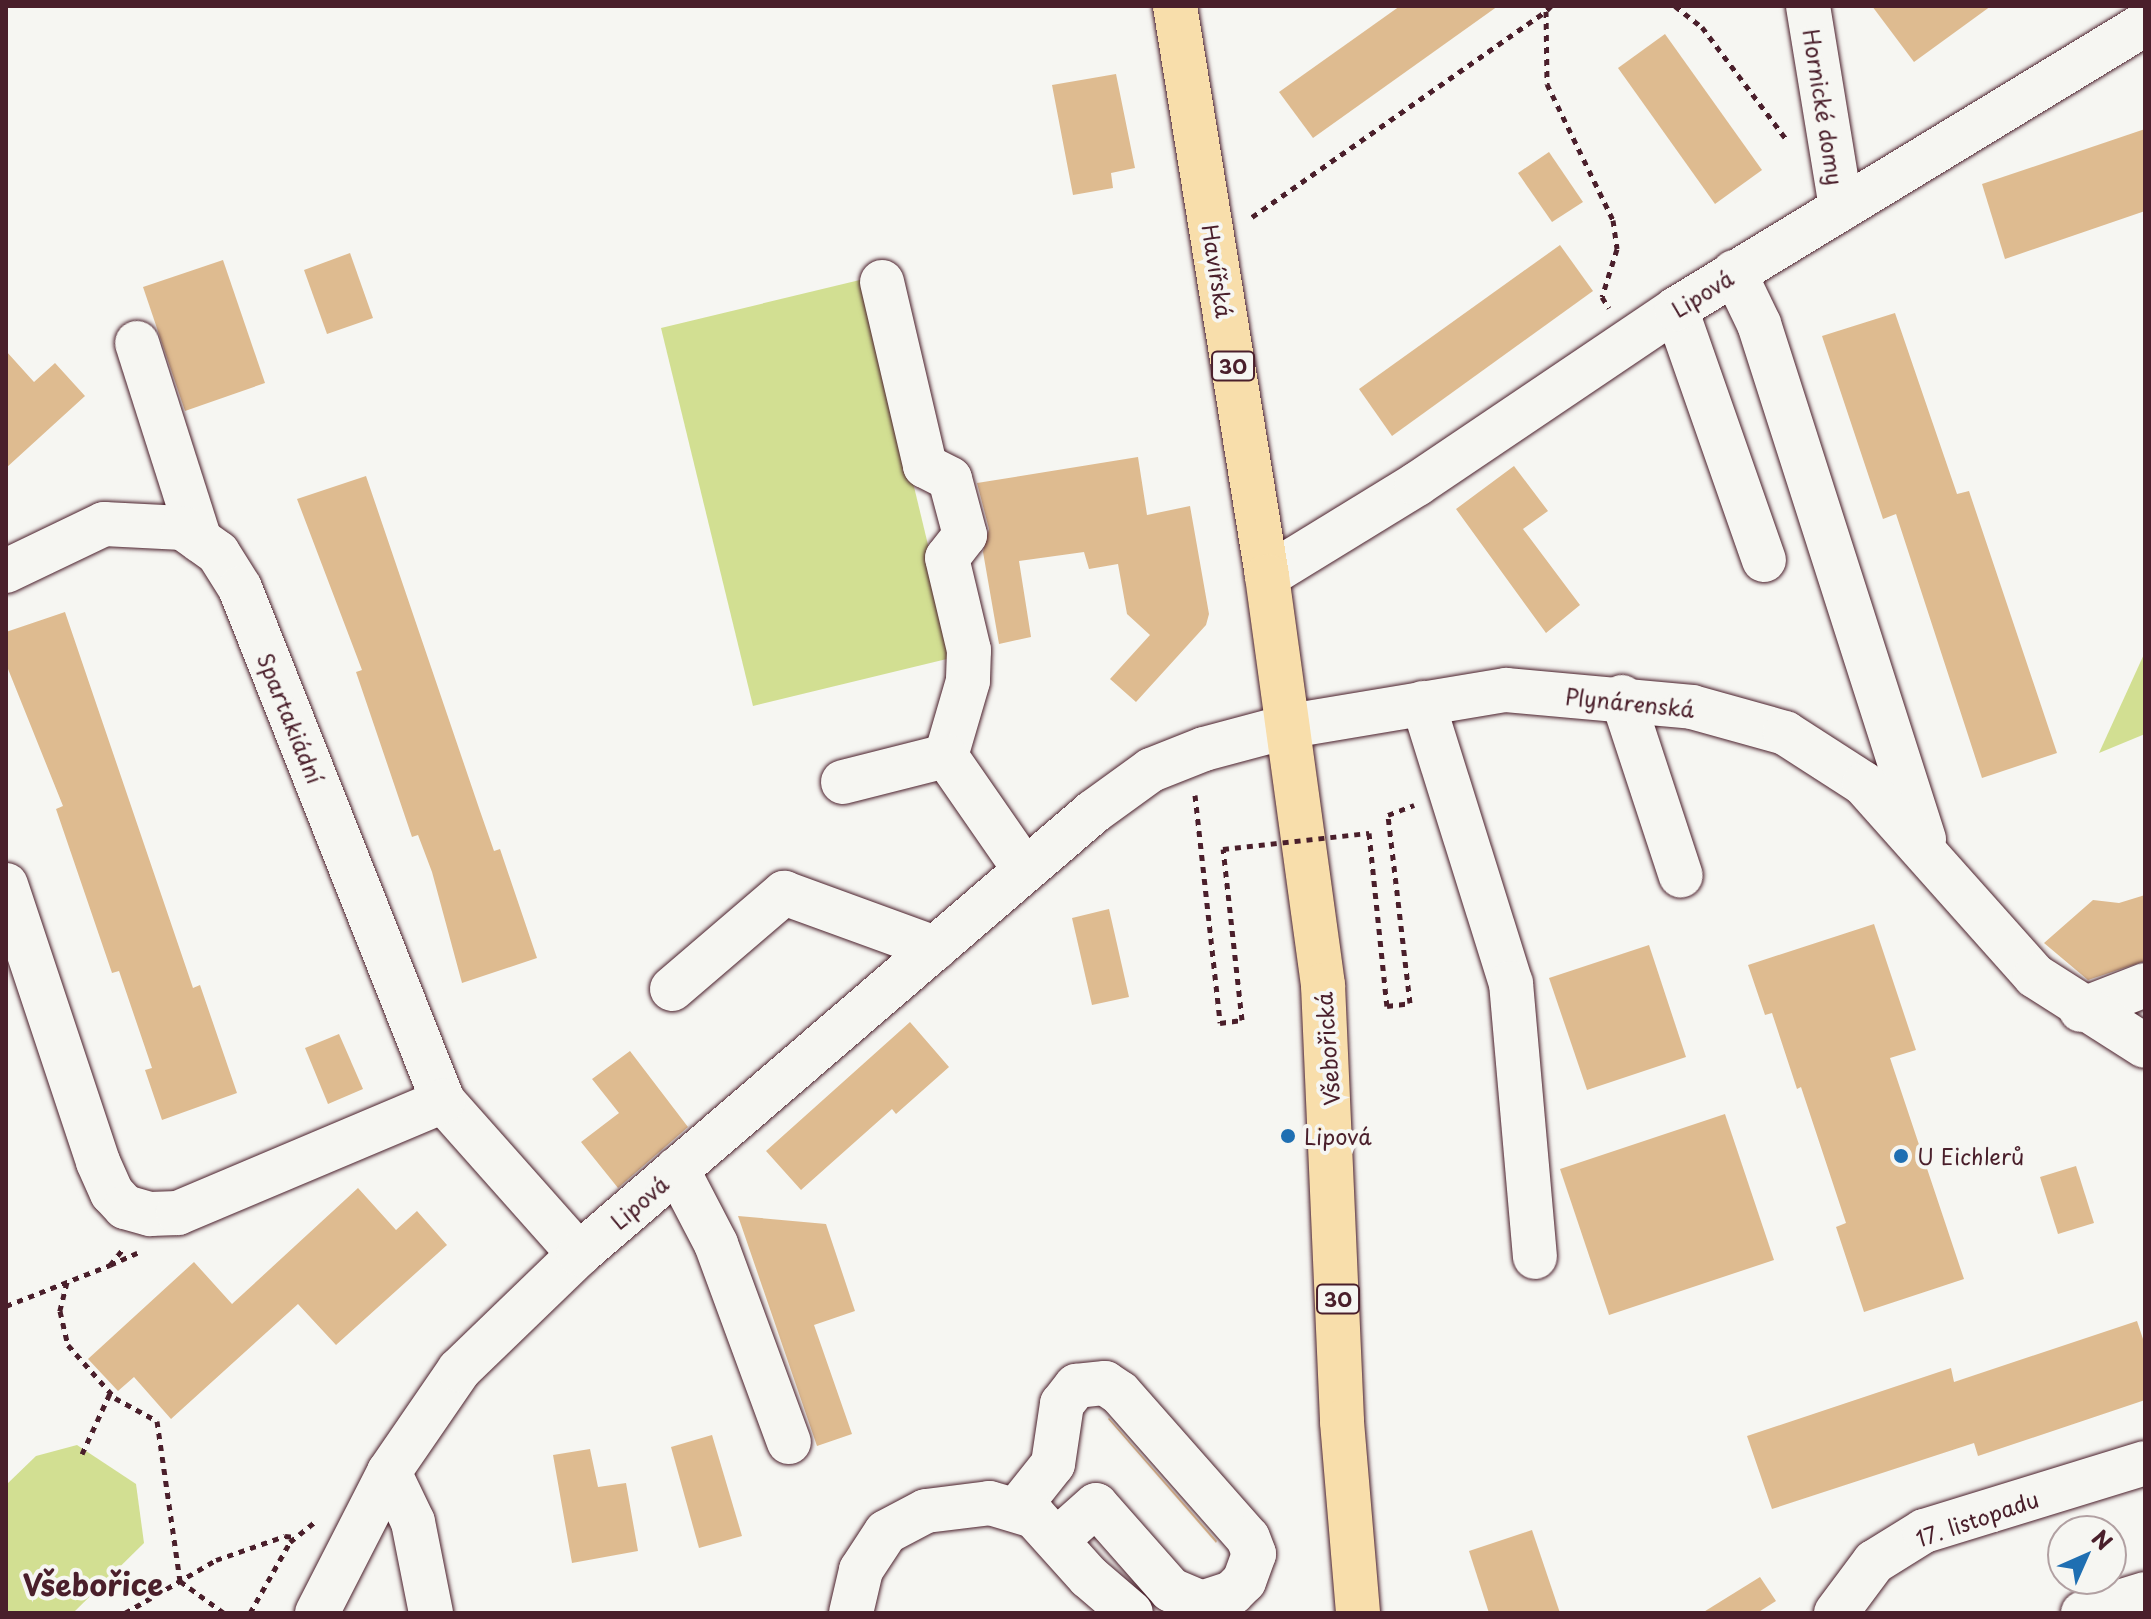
<!DOCTYPE html>
<meta charset="utf-8">
<style>
body{margin:0}
#map{position:relative;width:2151px;height:1619px;overflow:hidden;background:#f6f6f2;font-family:"Playpen Sans",sans-serif}
div>[style]{position:absolute}
.green>*{inset:0;background:#d2df92}
.building>*{inset:0;background:#debb90}
.path>*{height:5px;margin-top:-2.5px;transform-origin:0;background:repeating-linear-gradient(90deg,#4a1f2b 0 6px,transparent 0 12px)}
.roads{filter:drop-shadow(0 0 2px #4a1f2b) drop-shadow(0 0 2px #4a1f2b)}
.minor>*{height:44px;margin:-22px;padding:0 22px;transform-origin:22px;border-radius:22px;background:#f6f6f2}
.major>*{height:44px;margin:-22px;padding:0 22px;transform-origin:22px;border-radius:22px;background:#f8deab}
.path-bridge>*{height:5px;margin-top:-2.5px;transform-origin:0;background:repeating-linear-gradient(90deg,#4a1f2b 0 6px,transparent 0 12px)}
.dots>*{width:22px;height:22px;translate:-50% -50%;box-sizing:border-box;border:4px solid #f6f6f2;border-radius:50%}
span{translate:-50% -50%;white-space:nowrap;text-align:center;line-height:1.15;-webkit-text-stroke:8px #f6f6f2;paint-order:stroke}
.shield-label span{padding:2px 6px;background:#f6f6f2;border:2px solid;border-radius:6px;-webkit-text-stroke-width:0}
.shield-label{font-size:20px;color:#4a1f2b;font-weight:700}
.street-label{font-size:22px;color:#4a1f2b}
.poi-label{font-size:22px;color:#4a1f2b}
.left{translate:0 -50%;text-align:left}
.district-label{font-size:30px;color:#4a1f2b;font-weight:700}
.frame{position:absolute;inset:0;border:8px solid #4a1f2b;pointer-events:none}
.north{position:absolute;left:2047px;top:1515px;width:80px;height:80px;box-sizing:border-box;background:#f6f6f2;border:2px solid #b1a0a2;border-radius:50%;rotate:45deg;font-size:22px;font-weight:700;line-height:32px;text-align:center;color:#4a1f2b}
.north::after{content:'';display:block;margin:auto;width:28px;height:36px;background:#1f6fb2;clip-path:polygon(50% 0,100% 100%,50% 72%,0 100%)}
</style>
<div id="map">
<div class="green">
<i style="clip-path:polygon(864px 279px,955px 657px,753px 706px,661px 328px)"></i>
<i style="clip-path:polygon(2145px 652px,2145px 734px,2099px 753px)"></i>
<i style="clip-path:polygon(77px 1445px,136px 1484px,144px 1543px,73px 1613px,6px 1613px,6px 1485px,36px 1456px)"></i>
</div>
<div class="building">
<i style="clip-path:polygon(1400px 6px,1498px 6px,1313px 138px,1279px 92px)"></i>
<i style="clip-path:polygon(1872px 6px,1991px 6px,1914px 62px)"></i>
<i style="clip-path:polygon(1665px 34px,1762px 170px,1715px 204px,1618px 68px)"></i>
<i style="clip-path:polygon(1116px 74px,1135px 168px,1111px 173px,1113px 188px,1073px 195px,1052px 85px)"></i>
<i style="clip-path:polygon(2145px 129px,2145px 211px,2005px 259px,1982px 184px)"></i>
<i style="clip-path:polygon(1549px 152px,1583px 202px,1552px 222px,1518px 173px)"></i>
<i style="clip-path:polygon(1560px 245px,1593px 291px,1392px 436px,1359px 389px)"></i>
<i style="clip-path:polygon(350px 253px,373px 318px,327px 334px,304px 270px)"></i>
<i style="clip-path:polygon(223px 260px,265px 383px,185px 411px,143px 287px)"></i>
<i style="clip-path:polygon(1895px 313px,1957px 494px,1969px 491px,2057px 753px,1982px 778px,1896px 514px,1883px 519px,1822px 336px)"></i>
<i style="clip-path:polygon(6px 351px,34px 382px,55px 363px,85px 396px,6px 468px)"></i>
<i style="clip-path:polygon(1138px 457px,1147px 515px,1190px 506px,1209px 614px,1206px 625px,1136px 702px,1110px 679px,1150px 635px,1127px 614px,1118px 564px,1089px 569px,1084px 552px,1019px 561px,1031px 637px,999px 644px,983px 552px,989px 529px,977px 483px)"></i>
<i style="clip-path:polygon(1514px 466px,1548px 511px,1523px 529px,1580px 605px,1546px 633px,1456px 509px)"></i>
<i style="clip-path:polygon(366px 476px,480px 811px,494px 851px,500px 849px,537px 958px,462px 983px,432px 872px,418px 835px,412px 837px,356px 672px,362px 670px,297px 499px)"></i>
<i style="clip-path:polygon(65px 612px,193px 988px,200px 985px,237px 1093px,162px 1120px,145px 1070px,152px 1068px,119px 971px,112px 973px,56px 809px,63px 806px,6px 664px,6px 632px)"></i>
<i style="clip-path:polygon(2145px 895px,2145px 961px,2088px 980px,2044px 943px,2093px 900px,2119px 903px)"></i>
<i style="clip-path:polygon(1109px 909px,1129px 997px,1092px 1005px,1072px 918px)"></i>
<i style="clip-path:polygon(1874px 924px,1916px 1050px,1890px 1058px,1964px 1279px,1864px 1312px,1836px 1227px,1846px 1223px,1801px 1087px,1797px 1089px,1772px 1013px,1765px 1015px,1748px 965px)"></i>
<i style="clip-path:polygon(1649px 945px,1686px 1057px,1587px 1090px,1549px 978px)"></i>
<i style="clip-path:polygon(910px 1022px,949px 1067px,896px 1114px,892px 1109px,801px 1190px,766px 1151px)"></i>
<i style="clip-path:polygon(339px 1034px,363px 1089px,328px 1104px,305px 1048px)"></i>
<i style="clip-path:polygon(630px 1051px,688px 1127px,618px 1188px,581px 1142px,619px 1113px,592px 1079px)"></i>
<i style="clip-path:polygon(1725px 1114px,1774px 1260px,1609px 1315px,1560px 1169px)"></i>
<i style="clip-path:polygon(2076px 1166px,2094px 1223px,2058px 1234px,2040px 1177px)"></i>
<i style="clip-path:polygon(358px 1188px,396px 1230px,417px 1211px,447px 1245px,336px 1345px,298px 1304px,171px 1419px,134px 1377px,118px 1391px,88px 1359px,194px 1262px,232px 1304px)"></i>
<i style="clip-path:polygon(738px 1216px,826px 1224px,855px 1311px,814px 1325px,852px 1434px,817px 1446px)"></i>
<i style="clip-path:polygon(2137px 1321px,2145px 1345px,2145px 1400px,1978px 1456px,1974px 1443px,1772px 1509px,1747px 1436px,1951px 1368px,1954px 1382px)"></i>
<i style="clip-path:polygon(1109px 1418px,1217px 1541px,1216px 1543px,1108px 1419px)"></i>
<i style="clip-path:polygon(712px 1435px,742px 1536px,699px 1548px,671px 1447px)"></i>
<i style="clip-path:polygon(590px 1449px,598px 1487px,626px 1483px,638px 1551px,572px 1563px,553px 1455px)"></i>
<i style="clip-path:polygon(1532px 1530px,1560px 1613px,1489px 1613px,1469px 1551px)"></i>
<i style="clip-path:polygon(1760px 1577px,1776px 1601px,1757px 1613px,1702px 1613px)"></i>
</div>
<div class="path">
<i style="left:1551px;top:6px;width:7px;rotate:135deg"></i>
<i style="left:1546px;top:11px;width:73px;rotate:89.2deg"></i>
<i style="left:1547px;top:84px;width:151px;rotate:64.1deg"></i>
<i style="left:1613px;top:220px;width:29px;rotate:82deg"></i>
<i style="left:1617px;top:249px;width:50px;rotate:107.4deg"></i>
<i style="left:1602px;top:297px;width:13px;rotate:58deg"></i>
<i style="left:1675px;top:6px;width:34px;rotate:38deg"></i>
<i style="left:1702px;top:27px;width:140px;rotate:53.1deg"></i>
<i style="left:1252px;top:217px;width:359px;rotate:-35deg"></i>
<i style="left:1195px;top:795px;width:229px;rotate:83.7deg"></i>
<i style="left:1220px;top:1023px;width:22px;rotate:-8deg"></i>
<i style="left:1242px;top:1020px;width:172px;rotate:-96.3deg"></i>
<i style="left:1369px;top:833px;width:174px;rotate:84.1deg"></i>
<i style="left:1387px;top:1006px;width:23px;rotate:-7deg"></i>
<i style="left:1410px;top:1003px;width:189px;rotate:-96.7deg"></i>
<i style="left:1388px;top:815px;width:28px;rotate:-21deg"></i>
<i style="left:110px;top:1265px;width:30px;rotate:-24deg"></i>
<i style="left:67px;top:1282px;width:30px;rotate:104deg"></i>
<i style="left:60px;top:1311px;width:35px;rotate:77deg"></i>
<i style="left:68px;top:1345px;width:71px;rotate:48.4deg"></i>
<i style="left:115px;top:1398px;width:48px;rotate:28.7deg"></i>
<i style="left:157px;top:1421px;width:162px;rotate:81.8deg"></i>
<i style="left:180px;top:1581px;width:54px;rotate:36deg"></i>
<i style="left:6px;top:1306px;width:112px;rotate:-21.5deg"></i>
<i style="left:110px;top:1265px;width:19px;rotate:-51deg"></i>
<i style="left:82px;top:1454px;width:67px;rotate:-65.3deg"></i>
<i style="left:125px;top:1613px;width:105px;rotate:-30.2deg"></i>
<i style="left:216px;top:1560px;width:73px;rotate:-19.2deg"></i>
<i style="left:285px;top:1536px;width:10px;rotate:6deg"></i>
<i style="left:250px;top:1613px;width:81px;rotate:-60.6deg"></i>
<i style="left:290px;top:1542px;width:33px;rotate:-39deg"></i>
</div>
<div class="roads">
<div class="minor">
<i style="left:1808px;top:6px;width:205px;rotate:80.7deg"></i>
<i style="left:1734px;top:272px;width:58px;rotate:64.3deg"></i>
<i style="left:1759px;top:324px;width:541px;rotate:72.24deg"></i>
<i style="left:882px;top:282px;width:189px;rotate:76.8deg"></i>
<i style="left:925px;top:466px;width:28px;rotate:27deg"></i>
<i style="left:950px;top:479px;width:58px;rotate:75deg"></i>
<i style="left:965px;top:535px;width:29px;rotate:128deg"></i>
<i style="left:947px;top:558px;width:95px;rotate:76.6deg"></i>
<i style="left:969px;top:650px;width:31px;rotate:92deg"></i>
<i style="left:968px;top:681px;width:78px;rotate:106.3deg"></i>
<i style="left:1676px;top:309px;width:266px;rotate:70.7deg"></i>
<i style="left:137px;top:343px;width:207px;rotate:72.3deg"></i>
<i style="left:6px;top:571px;width:109px;rotate:-25.6deg"></i>
<i style="left:104px;top:524px;width:79px;rotate:2.9deg"></i>
<i style="left:183px;top:528px;width:43px;rotate:35.5deg"></i>
<i style="left:218px;top:553px;width:41px;rotate:57.8deg"></i>
<i style="left:240px;top:588px;width:552px;rotate:68.41deg"></i>
<i style="left:443px;top:1101px;width:205px;rotate:48.4deg"></i>
<i style="left:1267px;top:576px;width:176px;rotate:-31.5deg"></i>
<i style="left:1417px;top:484px;width:313px;rotate:-34deg"></i>
<i style="left:1676px;top:309px;width:549px;rotate:-31.29deg"></i>
<i style="left:1622px;top:697px;width:188px;rotate:71.8deg"></i>
<i style="left:1423px;top:703px;width:294px;rotate:72.6deg"></i>
<i style="left:1511px;top:983px;width:275px;rotate:85deg"></i>
<i style="left:843px;top:782px;width:106px;rotate:-14.2deg"></i>
<i style="left:946px;top:756px;width:139px;rotate:55.3deg"></i>
<i style="left:6px;top:885px;width:292px;rotate:71.6deg"></i>
<i style="left:98px;top:1162px;width:34px;rotate:66deg"></i>
<i style="left:112px;top:1193px;width:19px;rotate:47deg"></i>
<i style="left:125px;top:1207px;width:26px;rotate:16deg"></i>
<i style="left:150px;top:1214px;width:28px;rotate:-2deg"></i>
<i style="left:178px;top:1213px;width:288px;rotate:-22.9deg"></i>
<i style="left:672px;top:989px;width:148px;rotate:-40.6deg"></i>
<i style="left:784px;top:893px;width:161px;rotate:20deg"></i>
<i style="left:2081px;top:1010px;width:69px;rotate:-21.3deg"></i>
<i style="left:677px;top:1169px;width:85px;rotate:62.5deg"></i>
<i style="left:716px;top:1244px;width:211px;rotate:69.8deg"></i>
<i style="left:389px;top:1472px;width:55px;rotate:64.4deg"></i>
<i style="left:413px;top:1522px;width:93px;rotate:78.8deg"></i>
<i style="left:1018px;top:1508px;width:56px;rotate:-51.5deg"></i>
<i style="left:1053px;top:1464px;width:61px;rotate:-81.5deg"></i>
<i style="left:1062px;top:1404px;width:23px;rotate:-52deg"></i>
<i style="left:1076px;top:1386px;width:29px;rotate:-6deg"></i>
<i style="left:1105px;top:1383px;width:18px;rotate:34deg"></i>
<i style="left:1120px;top:1393px;width:193px;rotate:48.6deg"></i>
<i style="left:1248px;top:1538px;width:17px;rotate:69deg"></i>
<i style="left:1254px;top:1554px;width:29px;rotate:110deg"></i>
<i style="left:1244px;top:1581px;width:17px;rotate:135deg"></i>
<i style="left:1232px;top:1593px;width:32px;rotate:162deg"></i>
<i style="left:1202px;top:1603px;width:34px;rotate:-157deg"></i>
<i style="left:1171px;top:1590px;width:113px;rotate:-131.4deg"></i>
<i style="left:1096px;top:1505px;width:50px;rotate:138.3deg"></i>
<i style="left:317px;top:1613px;width:158px;rotate:-62.9deg"></i>
<i style="left:389px;top:1472px;width:124px;rotate:-55.5deg"></i>
<i style="left:459px;top:1370px;width:167px;rotate:-44deg"></i>
<i style="left:579px;top:1254px;width:678px;rotate:-40.69deg"></i>
<i style="left:1093px;top:812px;width:72px;rotate:-35.9deg"></i>
<i style="left:1151px;top:770px;width:57px;rotate:-21.6deg"></i>
<i style="left:1204px;top:749px;width:89px;rotate:-15deg"></i>
<i style="left:1290px;top:726px;width:219px;rotate:-9.5deg"></i>
<i style="left:1506px;top:690px;width:187px;rotate:5.2deg"></i>
<i style="left:1692px;top:707px;width:97px;rotate:15.6deg"></i>
<i style="left:1785px;top:733px;width:94px;rotate:32.8deg"></i>
<i style="left:1864px;top:784px;width:257px;rotate:48.3deg"></i>
<i style="left:2035px;top:976px;width:130px;rotate:32.5deg"></i>
<i style="left:851px;top:1613px;width:44px;rotate:-76.9deg"></i>
<i style="left:861px;top:1570px;width:45px;rotate:-56.7deg"></i>
<i style="left:886px;top:1532px;width:45px;rotate:-27.7deg"></i>
<i style="left:926px;top:1511px;width:64px;rotate:-7.1deg"></i>
<i style="left:990px;top:1503px;width:46px;rotate:16.5deg"></i>
<i style="left:1034px;top:1516px;width:82px;rotate:48deg"></i>
<i style="left:1089px;top:1577px;width:55px;rotate:40.6deg"></i>
<i style="left:1836px;top:1613px;width:64px;rotate:-53.3deg"></i>
<i style="left:1874px;top:1562px;width:59px;rotate:-31.8deg"></i>
<i style="left:1924px;top:1531px;width:231px;rotate:-17.1deg"></i>
<i style="left:2083px;top:1613px;width:65px;rotate:-17deg"></i>
</div>
<div class="major">
<i style="left:1175px;top:6px;width:577px;rotate:80.83deg"></i>
<i style="left:1267px;top:576px;width:413px;rotate:82.2deg"></i>
<i style="left:1323px;top:985px;width:437px;rotate:87.5deg"></i>
<i style="left:1342px;top:1422px;width:192px;rotate:85.2deg"></i>
</div>
</div>
<div class="path-bridge">
<i style="left:1223px;top:849px;width:147px;rotate:-6.3deg"></i>
</div>
<div class="dots">
<i style="left:1288px;top:1136px;background:#1f6fb2"></i>
<i style="left:1901px;top:1156px;background:#1f6fb2"></i>
</div>
<div class="shield-label">
<span style="left:1233px;top:366px">30</span>
<span style="left:1338px;top:1299px">30</span>
</div>
<div class="street-label">
<span style="left:1824px;top:107px;rotate:81deg">Hornické domy</span>
<span style="left:1218px;top:271px;rotate:81deg">Havířská</span>
<span style="left:1702px;top:293px;rotate:-32deg">Lipová</span>
<span style="left:1630px;top:702px;rotate:6deg">Plynárenská</span>
<span style="left:291px;top:718px;rotate:68deg">Spartakiádní</span>
<span style="left:1327px;top:1049px;rotate:-94deg">Všebořická</span>
<span style="left:639px;top:1202px;rotate:-41deg">Lipová</span>
<span style="left:1977px;top:1518px;rotate:-19deg">17. listopadu</span>
</div>
<div class="poi-label">
<span class="left" style="left:1304px;top:1136px">Lipová</span>
<span class="left" style="left:1917px;top:1156px">U Eichlerů</span>
</div>
<div class="district-label">
<span style="left:93px;top:1584px">Všebořice</span>
</div>
<div class="frame"></div>
<div class="north">N</div>
</div>
